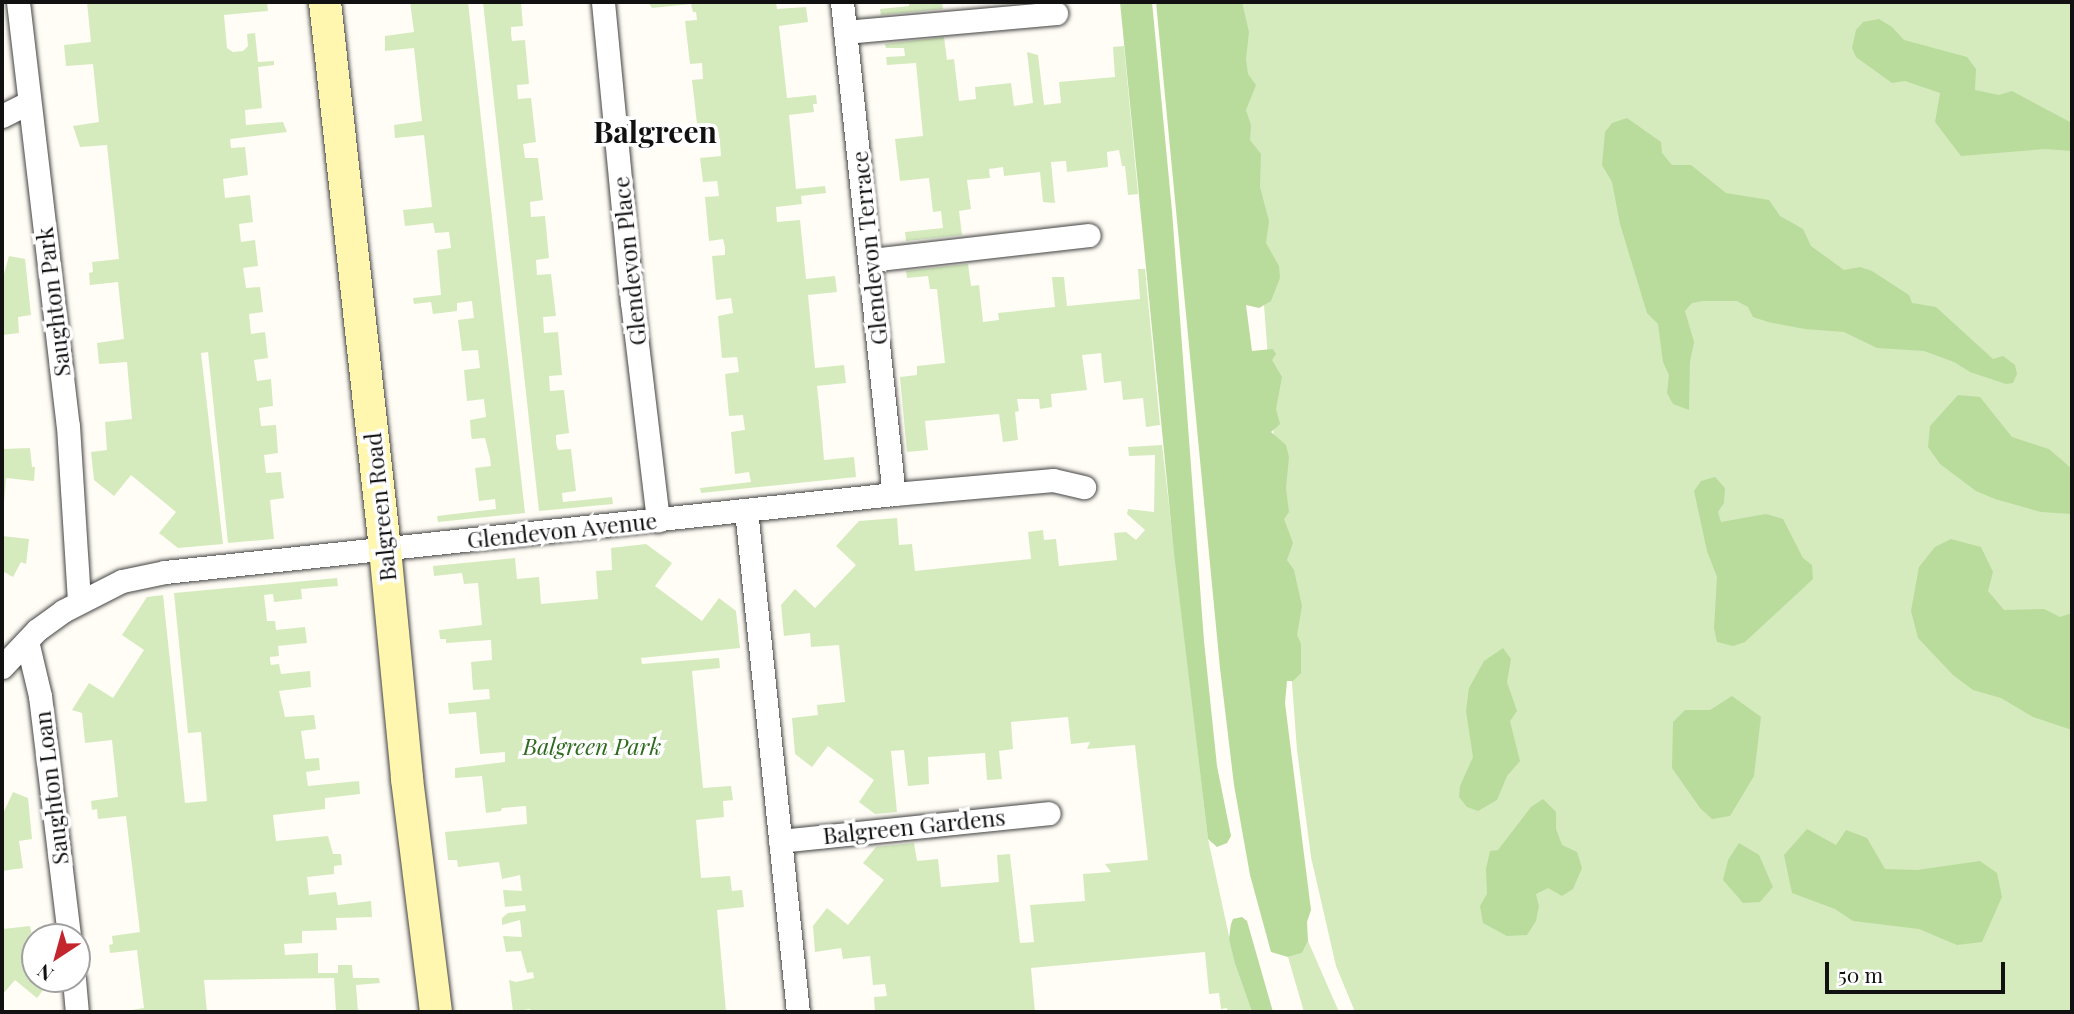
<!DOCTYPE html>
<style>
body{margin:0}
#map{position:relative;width:2074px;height:1014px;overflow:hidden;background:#fffdf5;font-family:"Playfair Display",serif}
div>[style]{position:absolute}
.green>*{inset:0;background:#d5ebbd}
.forest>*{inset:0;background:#b9dc9c}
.roads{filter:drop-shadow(0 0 2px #444) drop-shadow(0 0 2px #444)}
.street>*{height:23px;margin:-11.5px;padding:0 11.5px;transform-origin:11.5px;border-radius:11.5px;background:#fff}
.secondary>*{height:32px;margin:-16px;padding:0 16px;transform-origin:16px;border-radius:16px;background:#fff6b0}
span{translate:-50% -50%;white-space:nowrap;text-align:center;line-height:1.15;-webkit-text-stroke:7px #fff;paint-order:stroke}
.street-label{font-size:23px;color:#111}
.park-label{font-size:23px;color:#2f6b1f;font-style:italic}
.district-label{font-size:30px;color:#111;font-weight:700}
.frame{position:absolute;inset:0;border:4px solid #111;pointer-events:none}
.north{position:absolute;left:21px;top:923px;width:70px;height:70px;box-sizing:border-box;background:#fff;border:2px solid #a0a0a0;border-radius:50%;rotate:216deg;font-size:19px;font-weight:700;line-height:28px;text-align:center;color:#111}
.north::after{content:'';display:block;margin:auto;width:24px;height:32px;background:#c4262e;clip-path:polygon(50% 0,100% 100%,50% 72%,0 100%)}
.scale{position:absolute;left:1825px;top:962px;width:180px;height:32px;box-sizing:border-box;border:4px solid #111;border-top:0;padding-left:9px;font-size:21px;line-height:24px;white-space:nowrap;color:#111;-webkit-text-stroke:5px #fff;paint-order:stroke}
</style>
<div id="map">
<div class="green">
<i style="clip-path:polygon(87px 2px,267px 2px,268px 11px,224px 15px,227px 48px,233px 52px,243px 51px,248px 46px,247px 34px,255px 33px,258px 62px,274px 61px,274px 65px,258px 67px,262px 108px,245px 110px,246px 125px,283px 122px,287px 132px,230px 139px,231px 148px,245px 147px,248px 175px,223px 179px,225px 198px,250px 195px,253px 222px,239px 224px,241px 242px,255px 240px,258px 266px,243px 268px,246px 288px,260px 287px,263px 312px,249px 314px,251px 334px,265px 332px,268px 358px,254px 360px,257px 381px,271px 379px,273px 406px,259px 408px,261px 426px,276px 425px,278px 453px,264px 455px,266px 473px,281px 472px,282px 484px,284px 498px,270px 500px,274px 539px,228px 543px,208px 352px,201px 353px,223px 544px,178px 548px,159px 533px,176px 512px,131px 475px,114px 496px,94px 480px,91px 452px,107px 450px,105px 422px,132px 419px,127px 362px,99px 364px,97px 343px,124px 339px,118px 282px,90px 285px,89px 273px,93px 272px,92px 262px,119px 259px,107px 145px,80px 147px,73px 126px,99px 122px,93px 64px,66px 66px,65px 55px,64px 45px,91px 42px)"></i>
<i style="clip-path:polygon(410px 2px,468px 2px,525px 513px,438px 522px,437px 516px,496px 509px,495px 499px,479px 501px,475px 468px,491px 466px,490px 458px,485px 438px,472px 439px,471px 435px,470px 420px,486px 417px,484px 399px,467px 401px,464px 370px,480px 368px,478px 350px,462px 351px,458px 320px,474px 318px,472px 301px,457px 303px,457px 311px,433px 314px,431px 302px,414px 304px,413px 298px,441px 295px,437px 250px,451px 248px,449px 232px,435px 233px,433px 223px,405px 226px,403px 210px,432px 207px,424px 135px,395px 138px,394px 125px,422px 121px,414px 48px,385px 51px,385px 36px,414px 32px)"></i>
<i style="clip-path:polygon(483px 2px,521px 3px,523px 26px,511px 27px,511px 34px,512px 41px,525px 40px,529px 84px,517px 85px,518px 99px,531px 98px,536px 142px,523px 144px,525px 158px,538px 158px,543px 200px,530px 202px,531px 217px,545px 216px,549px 258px,536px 260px,537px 275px,551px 274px,556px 316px,543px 317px,544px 333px,558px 332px,562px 375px,549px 376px,550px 391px,564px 390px,569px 433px,556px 435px,556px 443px,558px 450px,571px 449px,576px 491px,562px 493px,563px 502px,612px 497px,613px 504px,539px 511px)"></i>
<i style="clip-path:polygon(648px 2px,776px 2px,777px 9px,806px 7px,808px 22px,779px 26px,787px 98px,816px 95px,817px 104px,813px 104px,814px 112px,789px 115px,796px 189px,825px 186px,826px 193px,801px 196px,802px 204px,776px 207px,777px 222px,800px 220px,806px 279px,835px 276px,837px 292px,808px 295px,815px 368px,844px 365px,846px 383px,817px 386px,821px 424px,824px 460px,854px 457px,856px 477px,701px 493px,700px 488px,751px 482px,749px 472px,735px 474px,731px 432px,745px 430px,743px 415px,729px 416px,725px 374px,739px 372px,737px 357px,722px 358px,718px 316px,733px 313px,731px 298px,716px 300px,712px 256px,725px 255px,725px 247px,723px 239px,709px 241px,705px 197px,719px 196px,718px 188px,717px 181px,703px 182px,700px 158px,721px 156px,720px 143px,718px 130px,711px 130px,710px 123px,697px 124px,692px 80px,703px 79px,702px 63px,690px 64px,685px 21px,697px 20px,696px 12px,693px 12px,691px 4px,652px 8px)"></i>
<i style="clip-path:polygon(909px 2px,942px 2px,943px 9px,881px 15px,880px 9px,909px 6px)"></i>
<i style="clip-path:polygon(1233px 2px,2072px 2px,2072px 1012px,1355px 1012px,1336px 966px,1311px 857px,1297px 750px,1255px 183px)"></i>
<i style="clip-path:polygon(944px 37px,947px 60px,954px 59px,959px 101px,976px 99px,975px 87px,1011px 83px,1014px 106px,1033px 103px,1027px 52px,1038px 55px,1044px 105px,1061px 103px,1059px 82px,1115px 77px,1113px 47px,1124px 46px,1138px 194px,1128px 195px,1125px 166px,1122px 166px,1119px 150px,1107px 152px,1108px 167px,1067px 172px,1066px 161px,1051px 162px,1055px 203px,1043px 202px,1040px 172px,1004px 176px,1003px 167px,989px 169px,990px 178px,967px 180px,971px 209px,959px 211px,962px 235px,906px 241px,905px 232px,943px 228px,941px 211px,933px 212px,929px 178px,900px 181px,895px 139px,923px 136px,916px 63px,887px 65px,886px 57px,905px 56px,904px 48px,886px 48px,885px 44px)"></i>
<i style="clip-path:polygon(9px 256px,25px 259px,31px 315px,18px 317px,19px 333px,2px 335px,2px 281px)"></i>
<i style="clip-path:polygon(968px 264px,971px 286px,979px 285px,983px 322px,999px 320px,998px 313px,1055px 307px,1052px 277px,1064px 277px,1067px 306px,1140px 299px,1138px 269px,1145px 269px,1160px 425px,1146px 427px,1143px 398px,1123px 400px,1121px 381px,1104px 383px,1101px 353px,1093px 354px,1082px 355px,1087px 390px,1051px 394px,1052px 407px,1040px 409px,1039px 399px,1017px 399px,1019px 411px,1015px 412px,1018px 440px,1003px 442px,999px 414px,925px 421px,928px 450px,907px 452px,900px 377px,917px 375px,917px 366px,945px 363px,937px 289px,930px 289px,928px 276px,907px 278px,906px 271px)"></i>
<i style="clip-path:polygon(1162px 445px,1208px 839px,1235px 964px,1252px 1012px,1228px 1012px,1227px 1008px,1221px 1009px,1219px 993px,1209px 994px,1205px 952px,1031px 968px,1035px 1012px,875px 1012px,874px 997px,887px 996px,885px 984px,873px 985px,870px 956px,843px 959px,841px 948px,815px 952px,813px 926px,827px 908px,848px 925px,884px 880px,863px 863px,876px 847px,914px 843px,917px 861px,938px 859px,941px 887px,999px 882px,997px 855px,1010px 854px,1020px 943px,1034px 942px,1030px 905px,1085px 901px,1083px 874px,1111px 872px,1105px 864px,1148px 860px,1135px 745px,1087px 749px,1090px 742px,1071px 744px,1068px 717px,1011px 722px,1013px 749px,999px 751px,1002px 779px,987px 780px,985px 753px,928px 757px,929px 784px,908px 786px,904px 750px,891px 751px,897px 812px,875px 814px,859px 802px,874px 780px,828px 746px,812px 767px,795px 754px,792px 718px,818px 715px,817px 705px,845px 702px,839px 645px,811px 647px,810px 633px,784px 636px,781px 605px,795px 589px,815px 608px,856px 565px,836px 546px,859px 521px,897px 518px,899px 545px,912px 544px,915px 571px,1031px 559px,1028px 532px,1043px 530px,1044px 540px,1056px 539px,1059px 566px,1117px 560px,1114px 533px,1126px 532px,1136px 540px,1145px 530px,1127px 514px,1128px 509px,1154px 512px,1155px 455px,1129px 456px,1128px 447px)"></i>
<i style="clip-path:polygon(30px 448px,32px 467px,35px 467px,34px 481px,6px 478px,2px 527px,2px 449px)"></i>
<i style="clip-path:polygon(2px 536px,29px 539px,26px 564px,21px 562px,13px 577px,2px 571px)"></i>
<i style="clip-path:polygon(646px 544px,672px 563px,655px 586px,702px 621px,719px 598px,736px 611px,740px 648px,641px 658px,642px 664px,719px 658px,720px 668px,692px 671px,703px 788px,731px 786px,733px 800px,723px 801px,724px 817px,696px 820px,701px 878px,730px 876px,732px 891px,742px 890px,744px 907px,717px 910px,726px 1012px,531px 1012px,530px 1009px,513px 1012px,509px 980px,516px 982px,534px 978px,533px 972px,527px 973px,521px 951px,506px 952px,503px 936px,522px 937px,520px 920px,502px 925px,502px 918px,508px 913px,526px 911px,525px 905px,505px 907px,503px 890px,522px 891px,520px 875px,502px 879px,499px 862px,458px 867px,457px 860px,448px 860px,445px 832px,527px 824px,526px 806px,502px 808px,501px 811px,486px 813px,482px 776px,455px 778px,455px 768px,505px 762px,505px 752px,480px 754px,476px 712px,449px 714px,448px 703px,490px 699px,489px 689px,473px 690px,471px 662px,492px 660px,491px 640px,446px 643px,446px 639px,440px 639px,439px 630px,482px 625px,478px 583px,464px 584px,462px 573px,434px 576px,433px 566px,515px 558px,517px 579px,539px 577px,541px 604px,598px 599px,596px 571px,612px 570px,611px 548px)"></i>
<i style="clip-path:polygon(337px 578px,338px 586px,301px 589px,302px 599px,274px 602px,273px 594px,264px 595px,267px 621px,275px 621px,276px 630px,305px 627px,307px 643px,278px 646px,279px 656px,270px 657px,270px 661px,271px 665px,279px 664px,281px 674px,310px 671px,311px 687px,279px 691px,285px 717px,314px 715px,316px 729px,301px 731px,305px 759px,319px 758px,320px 770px,306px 772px,308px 786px,359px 781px,360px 794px,325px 798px,325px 809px,273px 815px,276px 841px,328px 836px,333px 854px,341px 854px,342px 865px,334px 866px,334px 874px,307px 877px,309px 895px,336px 892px,338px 905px,371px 901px,372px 917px,336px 918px,337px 930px,302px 931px,302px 943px,284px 944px,285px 955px,318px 953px,318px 973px,338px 973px,338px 965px,352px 965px,353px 978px,379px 978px,380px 983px,356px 985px,358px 1012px,336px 1012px,334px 978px,204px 980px,207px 1012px,119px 1012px,144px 1008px,137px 950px,110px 953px,109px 945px,113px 944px,112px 936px,140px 932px,126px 816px,98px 819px,97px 809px,92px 810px,91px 801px,118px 797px,112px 740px,85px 743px,82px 713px,72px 710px,89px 683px,113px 698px,144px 650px,122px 635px,147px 597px,163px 595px,185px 803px,207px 801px,201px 732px,188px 733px,174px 593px)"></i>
<i style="clip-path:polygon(13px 792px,28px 798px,32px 839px,19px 841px,23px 868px,2px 871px,2px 816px)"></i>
<i style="clip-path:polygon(2px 923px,3px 929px,30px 926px,35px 952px,35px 979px,50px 981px,37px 998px,15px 980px,2px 995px)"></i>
<i style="clip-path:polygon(1308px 941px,1339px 1012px,1304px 1012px,1288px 957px,1302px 953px)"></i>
</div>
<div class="forest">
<i style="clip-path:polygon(1120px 2px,1152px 2px,1172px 211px,1204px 641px,1217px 766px,1231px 836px,1227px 843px,1217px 847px,1208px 839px,1174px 553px)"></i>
<i style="clip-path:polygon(1156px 2px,1242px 2px,1249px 32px,1246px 59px,1248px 74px,1256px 85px,1246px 110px,1251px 125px,1250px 140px,1261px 154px,1260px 187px,1269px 221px,1266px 243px,1279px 266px,1280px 278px,1271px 301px,1259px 308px,1246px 305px,1252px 351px,1273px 349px,1276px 354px,1272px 360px,1282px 377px,1276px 409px,1280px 424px,1271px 432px,1286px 445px,1289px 457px,1286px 488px,1289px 512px,1284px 519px,1293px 543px,1287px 560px,1294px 570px,1302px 606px,1297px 635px,1301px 644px,1301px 673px,1293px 681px,1287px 681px,1285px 703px,1311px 910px,1307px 922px,1308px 941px,1302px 953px,1288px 957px,1271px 952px,1250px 875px,1234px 785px,1220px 668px)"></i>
<i style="clip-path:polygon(1879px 19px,1892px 27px,1904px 40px,1967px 57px,1976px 69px,1975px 90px,1999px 95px,2012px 91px,2072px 123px,2072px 151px,2045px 149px,1961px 156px,1935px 122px,1940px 93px,1905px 81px,1892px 83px,1856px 57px,1852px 48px,1856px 30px,1863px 22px)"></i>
<i style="clip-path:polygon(1627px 118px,1661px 142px,1662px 153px,1672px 165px,1691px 165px,1726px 193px,1769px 200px,1780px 216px,1803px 229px,1811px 246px,1844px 270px,1860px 267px,1872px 271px,1909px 295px,1912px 303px,1936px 307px,1993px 359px,2003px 356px,2015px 365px,2017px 374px,2013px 383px,2006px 384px,1970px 372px,1954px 362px,1924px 351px,1877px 348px,1844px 332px,1805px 329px,1768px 322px,1753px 317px,1748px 307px,1737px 301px,1703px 301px,1692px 303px,1685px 311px,1694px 342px,1690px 362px,1689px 410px,1673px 404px,1667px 393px,1669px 375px,1663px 362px,1658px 324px,1647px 313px,1620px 224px,1612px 182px,1602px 165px,1605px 132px,1612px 123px)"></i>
<i style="clip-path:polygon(1958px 395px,1980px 397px,2012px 437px,2049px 449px,2072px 469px,2072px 514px,2041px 512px,1995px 499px,1976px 491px,1940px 464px,1928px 447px,1930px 426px)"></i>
<i style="clip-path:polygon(1715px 477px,1725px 488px,1724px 503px,1718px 512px,1721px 522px,1766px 514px,1783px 519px,1803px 558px,1812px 565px,1813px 579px,1745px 642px,1733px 646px,1717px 642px,1714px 628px,1717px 577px,1707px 551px,1694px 491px,1701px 481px)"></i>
<i style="clip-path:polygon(1951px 539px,1981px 547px,1993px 572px,1988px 591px,2004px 610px,2044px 609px,2060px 617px,2072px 613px,2072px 730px,2033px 717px,2001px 698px,1973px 690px,1953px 675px,1918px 638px,1911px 611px,1919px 567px,1935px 547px)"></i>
<i style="clip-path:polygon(1503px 648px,1511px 659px,1507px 682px,1517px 711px,1510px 721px,1520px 761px,1507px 776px,1497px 800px,1478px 811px,1467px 807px,1459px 797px,1460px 786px,1473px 757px,1466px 711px,1469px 688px,1484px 661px)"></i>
<i style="clip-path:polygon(1732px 696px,1761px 717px,1754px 776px,1730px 816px,1712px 819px,1700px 808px,1672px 768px,1673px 722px,1685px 710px,1710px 710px)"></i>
<i style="clip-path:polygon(1543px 799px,1556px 812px,1556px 829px,1562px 845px,1577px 852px,1582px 868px,1573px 889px,1562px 896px,1548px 888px,1536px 894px,1539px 906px,1536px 921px,1527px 935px,1507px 936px,1483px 923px,1480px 906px,1487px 894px,1486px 869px,1490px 851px,1498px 850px,1531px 807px)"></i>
<i style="clip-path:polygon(1807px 829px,1836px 845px,1846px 830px,1867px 838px,1885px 869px,1917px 870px,1980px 861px,1997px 873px,2002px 897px,1982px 942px,1957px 945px,1919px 929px,1853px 921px,1835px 909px,1792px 893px,1784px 855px)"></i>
<i style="clip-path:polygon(1739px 843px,1759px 855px,1773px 887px,1760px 902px,1743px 903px,1723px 880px,1728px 860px)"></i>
<i style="clip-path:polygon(1242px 917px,1247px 921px,1273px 1012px,1252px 1012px,1235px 964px,1229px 939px,1231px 924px,1233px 919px)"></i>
</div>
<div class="roads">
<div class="street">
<i style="left:18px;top:2px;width:427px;rotate:83.3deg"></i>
<i style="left:68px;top:426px;width:176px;rotate:86.4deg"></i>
<i style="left:603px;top:2px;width:301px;rotate:84.5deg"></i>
<i style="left:632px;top:302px;width:220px;rotate:83.2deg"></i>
<i style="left:842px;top:2px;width:495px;rotate:84deg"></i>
<i style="left:845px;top:32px;width:212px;rotate:-5.1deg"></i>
<i style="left:2px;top:116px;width:30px;rotate:-27deg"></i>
<i style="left:870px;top:260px;width:220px;rotate:-6.5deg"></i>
<i style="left:746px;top:510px;width:505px;rotate:84.09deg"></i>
<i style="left:27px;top:641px;width:57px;rotate:76.7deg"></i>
<i style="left:40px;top:696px;width:243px;rotate:83.1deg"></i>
<i style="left:2px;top:667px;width:51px;rotate:-46.6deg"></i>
<i style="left:37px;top:630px;width:32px;rotate:-36deg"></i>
<i style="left:63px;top:611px;width:66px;rotate:-27deg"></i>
<i style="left:122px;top:581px;width:44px;rotate:-11.8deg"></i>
<i style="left:165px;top:572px;width:733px;rotate:-6.11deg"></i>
<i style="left:894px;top:494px;width:160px;rotate:-5deg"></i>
<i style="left:1053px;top:480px;width:32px;rotate:13deg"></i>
<i style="left:780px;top:841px;width:270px;rotate:-5.9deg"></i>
<i style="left:74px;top:979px;width:33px;rotate:85deg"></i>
</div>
<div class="secondary">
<i style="left:325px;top:2px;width:550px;rotate:83.74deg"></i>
<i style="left:385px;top:549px;width:231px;rotate:84.5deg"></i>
<i style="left:407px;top:779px;width:235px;rotate:82.9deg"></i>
</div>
</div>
<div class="street-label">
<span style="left:869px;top:248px;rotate:-96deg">Glendevon Terrace</span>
<span style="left:629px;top:261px;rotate:-96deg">Glendevon Place</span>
<span style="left:53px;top:302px;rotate:-97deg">Saughton Park</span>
<span style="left:380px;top:507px;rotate:-96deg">Balgreen Road</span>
<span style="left:562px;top:530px;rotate:-6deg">Glendevon Avenue</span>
<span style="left:51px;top:788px;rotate:-97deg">Saughton Loan</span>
<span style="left:914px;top:826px;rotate:-6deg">Balgreen Gardens</span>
</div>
<div class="park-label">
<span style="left:592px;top:746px">Balgreen Park</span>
</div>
<div class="district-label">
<span style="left:655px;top:131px">Balgreen</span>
</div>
<div class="frame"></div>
<div class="north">N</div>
<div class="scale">50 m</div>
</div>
